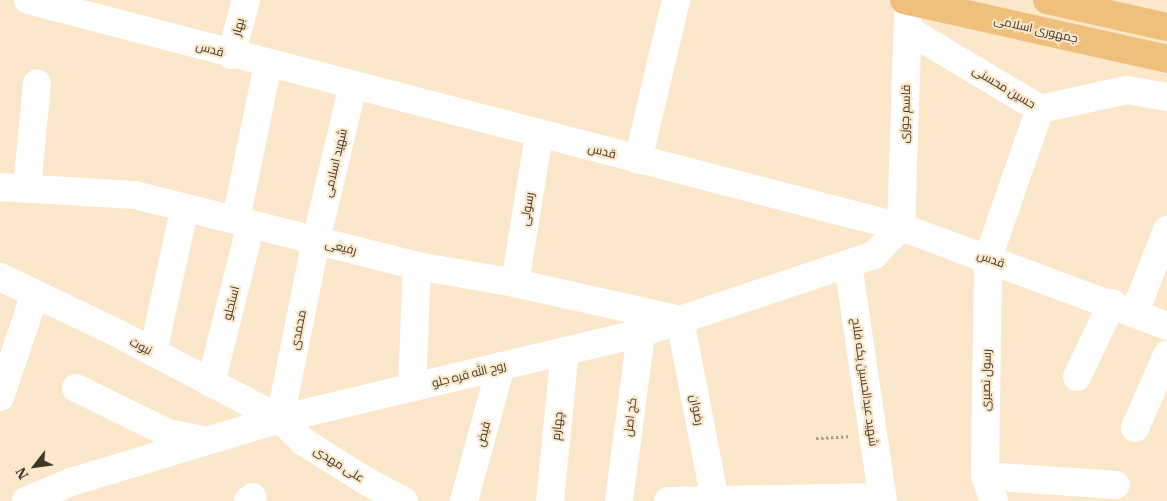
<!DOCTYPE html>
<meta charset="utf-8">
<style>
body{margin:0}
#map{position:relative;width:1167px;height:501px;overflow:hidden;background:#fbe7ca;font-family:"IBM Plex Serif",Cairo,serif}
div>[style]{position:absolute}
.path>*{height:3px;margin-top:-1.5px;transform-origin:0;background:repeating-linear-gradient(90deg,#ac9d88 0 2.5px,transparent 0 5px)}
.minor>*{height:28px;margin:-14px;padding:0 14px;transform-origin:14px;border-radius:14px;background:#fff}
.major>*{height:28px;margin:-14px;padding:0 14px;transform-origin:14px;border-radius:14px;background:#efbf7c}
span{translate:-50% -50%;white-space:nowrap;text-align:center;line-height:1.15;-webkit-text-stroke:4px #fbe7ca;paint-order:stroke}
.street-label{font-size:12px;color:#3e362b}
.north{position:absolute;left:10px;top:441px;width:50px;height:50px;-webkit-text-stroke:4px #fbe7ca;paint-order:stroke;rotate:240deg;font-size:14px;font-weight:700;line-height:20px;text-align:center;color:#3e362b}
.north::after{content:'';display:block;margin:auto;width:18px;height:22px;background:#3e362b;clip-path:polygon(50% 0,100% 100%,50% 72%,0 100%)}
</style>
<div id="map">
<div class="path">
<i style="left:816px;top:438px;width:34px;rotate:-3deg"></i>
</div>
<div class="minor">
<i style="left:28px;top:0;width:902px;rotate:14.58deg"></i>
<i style="left:901px;top:227px;width:284px;rotate:20.4deg"></i>
<i style="left:908px;top:30px;width:154px;rotate:30.9deg"></i>
<i style="left:1040px;top:109px;width:89px;rotate:-12.3deg"></i>
<i style="left:1127px;top:90px;width:41px;rotate:9.9deg"></i>
<i style="left:231px;top:55px;width:57px;rotate:-74.7deg"></i>
<i style="left:638px;top:160px;width:164px;rotate:-76.6deg"></i>
<i style="left:0;top:187px;width:135px;rotate:3.4deg"></i>
<i style="left:135px;top:195px;width:291px;rotate:14.1deg"></i>
<i style="left:417px;top:266px;width:99px;rotate:9.8deg"></i>
<i style="left:515px;top:283px;width:169px;rotate:12.6deg"></i>
<i style="left:680px;top:320px;width:183px;rotate:79deg"></i>
<i style="left:27px;top:189px;width:106px;rotate:-84.6deg"></i>
<i style="left:236px;top:220px;width:159px;rotate:-78.4deg"></i>
<i style="left:901px;top:227px;width:213px;rotate:-88.1deg"></i>
<i style="left:848px;top:264px;width:240px;rotate:81.6deg"></i>
<i style="left:0;top:277px;width:130px;rotate:25.6deg"></i>
<i style="left:117px;top:333px;width:184px;rotate:27.8deg"></i>
<i style="left:280px;top:419px;width:33px;rotate:44deg"></i>
<i style="left:304px;top:442px;width:73px;rotate:32.2deg"></i>
<i style="left:366px;top:481px;width:43px;rotate:27.8deg"></i>
<i style="left:515px;top:283px;width:150px;rotate:-80.8deg"></i>
<i style="left:1135px;top:312px;width:88px;rotate:-68.7deg"></i>
<i style="left:153px;top:352px;width:148px;rotate:-77.6deg"></i>
<i style="left:1077px;top:377px;width:82px;rotate:-64.7deg"></i>
<i style="left:211px;top:383px;width:164px;rotate:-75.9deg"></i>
<i style="left:76px;top:388px;width:102px;rotate:26.1deg"></i>
<i style="left:168px;top:433px;width:36px;rotate:11deg"></i>
<i style="left:412px;top:388px;width:122px;rotate:-87.7deg"></i>
<i style="left:0;top:397px;width:109px;rotate:-71.2deg"></i>
<i style="left:280px;top:419px;width:182px;rotate:-78.6deg"></i>
<i style="left:316px;top:241px;width:159px;rotate:-76.6deg"></i>
<i style="left:1135px;top:428px;width:80px;rotate:-66.3deg"></i>
<i style="left:985px;top:476px;width:131px;rotate:3.9deg"></i>
<i style="left:26px;top:501px;width:49px;rotate:-22.9deg"></i>
<i style="left:71px;top:482px;width:218px;rotate:-16.8deg"></i>
<i style="left:280px;top:419px;width:371px;rotate:-13.4deg"></i>
<i style="left:641px;top:333px;width:246px;rotate:-18.5deg"></i>
<i style="left:874px;top:255px;width:39px;rotate:-46deg"></i>
<i style="left:248px;top:501px;width:6px;rotate:-39deg"></i>
<i style="left:464px;top:501px;width:140px;rotate:-74.7deg"></i>
<i style="left:550px;top:501px;width:151px;rotate:-84.3deg"></i>
<i style="left:619px;top:501px;width:169px;rotate:-82.5deg"></i>
<i style="left:668px;top:501px;width:214px;rotate:-1.1deg"></i>
<i style="left:994px;top:501px;width:27px;rotate:-110deg"></i>
<i style="left:985px;top:476px;width:218px;rotate:-89.2deg"></i>
<i style="left:988px;top:258px;width:158px;rotate:-70.8deg"></i>
</div>
<div class="major">
<i style="left:904px;top:0;width:270px;rotate:12.6deg"></i>
<i style="left:1047px;top:0;width:123px;rotate:12.7deg"></i>
</div>
<div class="street-label">
<span style="left:238px;top:27px;rotate:-75deg">بهار</span>
<span style="left:1036px;top:29px;rotate:13deg">جمهوری اسلامی</span>
<span style="left:210px;top:49px;rotate:15deg">قدس</span>
<span style="left:1004px;top:87px;rotate:31deg">حسین محسنی</span>
<span style="left:905px;top:114px;rotate:-88deg">قاسم جوزی</span>
<span style="left:602px;top:151px;rotate:14deg">قدس</span>
<span style="left:335px;top:163px;rotate:-77deg">شهید اسلامی</span>
<span style="left:527px;top:209px;rotate:-81deg">رسولی</span>
<span style="left:341px;top:247px;rotate:14deg">رفیعی</span>
<span style="left:991px;top:259px;rotate:20deg">قدس</span>
<span style="left:231px;top:303px;rotate:-76deg">استجلو</span>
<span style="left:298px;top:330px;rotate:-79deg">محمدی</span>
<span style="left:141px;top:346px;rotate:28deg">نبوت</span>
<span style="left:469px;top:374px;rotate:-14deg">روح الله قره جلو</span>
<span style="left:986px;top:380px;rotate:-89deg">رسول نصیری</span>
<span style="left:865px;top:382px;rotate:82deg">شهید عبدالحسین یکه فلاح</span>
<span style="left:697px;top:410px;rotate:79deg">رضوان</span>
<span style="left:630px;top:417px;rotate:-83deg">کج اصل</span>
<span style="left:557px;top:426px;rotate:-84deg">چهارم</span>
<span style="left:483px;top:434px;rotate:-75deg">فیض</span>
<span style="left:339px;top:464px;rotate:32deg">علی مهدی</span>
</div>
<div class="north">N</div>
</div>
